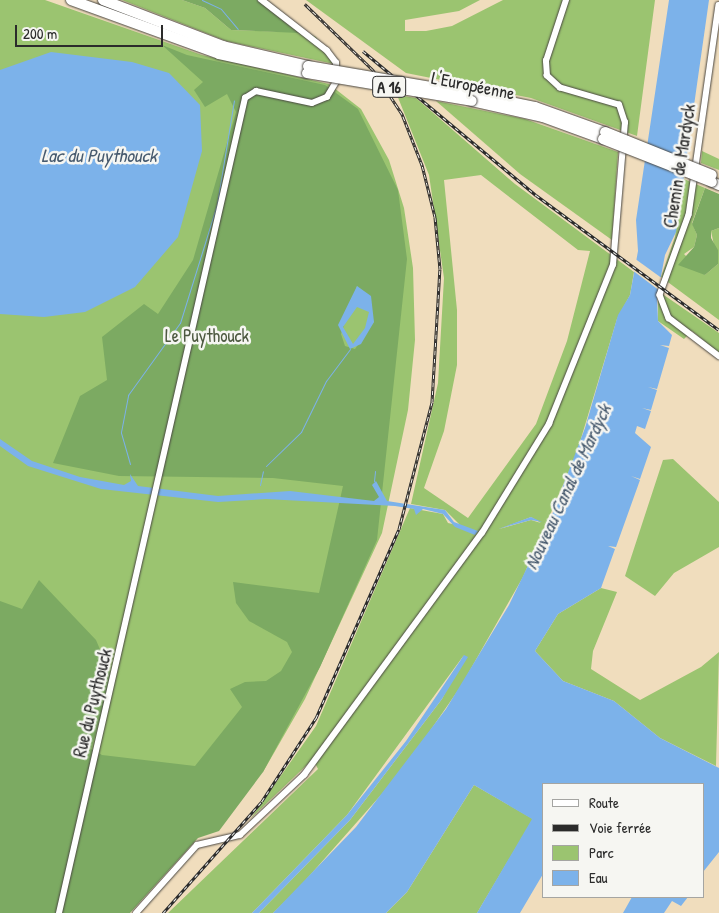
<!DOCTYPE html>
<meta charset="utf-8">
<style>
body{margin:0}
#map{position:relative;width:719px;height:913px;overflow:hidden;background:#f0ddbd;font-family:"Patrick Hand",sans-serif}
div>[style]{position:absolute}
.green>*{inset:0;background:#9bc470}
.forest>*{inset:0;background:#7caa62}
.water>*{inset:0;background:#7cb2ea}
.pier>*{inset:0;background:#f0ddbd}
.stream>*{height:1px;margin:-0.5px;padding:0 0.5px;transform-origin:0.5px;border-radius:0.5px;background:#7cb2ea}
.roads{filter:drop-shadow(0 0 1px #494641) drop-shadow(0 0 1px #494641)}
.minor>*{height:5.5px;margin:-2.75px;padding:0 2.75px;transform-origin:2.75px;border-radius:2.75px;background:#fff}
.motorway>*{height:10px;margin:-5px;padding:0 5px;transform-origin:5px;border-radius:5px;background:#fff}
.rail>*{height:3px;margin-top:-1.5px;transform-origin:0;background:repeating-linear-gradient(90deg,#f6f6f2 0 4px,#2b2b2b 0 8px);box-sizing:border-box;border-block:1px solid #2b2b2b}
.bridges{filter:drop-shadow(0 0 1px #494641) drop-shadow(0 0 1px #494641)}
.motorway-bridge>*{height:10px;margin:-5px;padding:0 5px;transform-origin:5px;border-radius:5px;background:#fff}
span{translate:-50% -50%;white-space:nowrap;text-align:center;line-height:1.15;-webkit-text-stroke:5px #f6f6f2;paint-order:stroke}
.shield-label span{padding:1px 4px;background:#f6f6f2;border:1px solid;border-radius:4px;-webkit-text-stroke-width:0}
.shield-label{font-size:16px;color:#2b2b2b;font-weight:700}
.street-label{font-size:18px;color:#2b2b2b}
.park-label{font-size:18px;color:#4d5940}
.water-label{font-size:19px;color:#475a6e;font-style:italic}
.legend{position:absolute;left:542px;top:783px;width:162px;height:115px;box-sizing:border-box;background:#f6f6f2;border:1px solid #a5a5a2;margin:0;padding:6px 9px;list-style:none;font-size:15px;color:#2b2b2b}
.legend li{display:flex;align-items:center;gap:10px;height:25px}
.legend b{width:25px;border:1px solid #a5a5a2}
.scale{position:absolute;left:15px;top:25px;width:148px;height:22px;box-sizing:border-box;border:2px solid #2b2b2b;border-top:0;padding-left:6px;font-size:15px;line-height:18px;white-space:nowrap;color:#2b2b2b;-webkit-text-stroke:4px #f6f6f2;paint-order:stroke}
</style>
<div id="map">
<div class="green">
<i style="clip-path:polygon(0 0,45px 0,202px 55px,329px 84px,361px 109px,389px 160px,404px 208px,413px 268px,415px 340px,408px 410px,382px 533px,305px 699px,263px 772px,0 913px)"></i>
<i style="clip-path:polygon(122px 0,182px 0,205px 8px,231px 30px,284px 32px,297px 28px,316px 37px,334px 64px,226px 41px)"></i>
<i style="clip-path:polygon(306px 0,480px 0,459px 11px,405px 20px,405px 31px,426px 31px,452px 26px,503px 0,655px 0,637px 136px,531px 98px,406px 73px)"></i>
<i style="clip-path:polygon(evenodd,397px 95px,416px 98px,515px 184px,634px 272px,630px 295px,617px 319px,576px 455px,523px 577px,461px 686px,403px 770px,296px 891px,273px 913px,259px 913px,350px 820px,442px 699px,464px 655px,347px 815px,252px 913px,168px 913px,318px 769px,313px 759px,251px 818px,316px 726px,410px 508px,443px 514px,448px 523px,461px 526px,445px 510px,411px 504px,438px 383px,444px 278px,429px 175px,397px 95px,481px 175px,578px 250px,590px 251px,567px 341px,536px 424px,468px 518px,424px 488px,444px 431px,457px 365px,457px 310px,444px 180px,481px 175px,397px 95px,531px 517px,541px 523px,531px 520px,499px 529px,531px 517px)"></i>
<i style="clip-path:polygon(436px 101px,525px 119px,618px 152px,612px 240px,520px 174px)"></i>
<i style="clip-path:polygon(702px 151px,719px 159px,719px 170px,701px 163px)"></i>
<i style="clip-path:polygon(684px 179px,705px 188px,692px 223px,697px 235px,694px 247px,684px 254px,705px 275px,718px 264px,711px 231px,719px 228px,719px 320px,661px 277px,675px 237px)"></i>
<i style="clip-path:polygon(658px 291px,719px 333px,719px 353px,692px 331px,684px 339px,658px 321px)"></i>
<i style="clip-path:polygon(673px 459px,719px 502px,719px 547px,674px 573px,655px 596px,625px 576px,663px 460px)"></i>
<i style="clip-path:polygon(601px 588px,617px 592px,593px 651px,591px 669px,640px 700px,701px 667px,719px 652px,716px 766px,660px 738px,614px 701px,563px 681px,535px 651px,558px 614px)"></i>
<i style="clip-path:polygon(474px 785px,533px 819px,477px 913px,386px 913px,407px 892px)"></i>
</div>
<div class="forest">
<i style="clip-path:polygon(182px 0,257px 0,299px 33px,231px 30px,205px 8px)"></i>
<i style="clip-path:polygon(evenodd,162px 45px,187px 55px,325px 85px,358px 109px,398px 190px,407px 259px,377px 540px,320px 667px,263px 772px,219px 831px,198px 838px,130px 913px,0 913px,0 601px,22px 609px,39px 580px,96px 640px,112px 678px,91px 749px,102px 755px,195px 766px,242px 707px,230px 689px,245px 682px,266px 681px,281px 671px,292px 652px,287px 642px,249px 621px,236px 603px,233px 582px,319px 593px,343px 486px,273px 478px,119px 476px,53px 463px,80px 396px,107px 380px,102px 337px,144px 304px,158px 314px,193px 260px,236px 112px,227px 94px,205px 107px,194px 90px,203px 82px,162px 45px,357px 286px,374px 322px,355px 349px,345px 346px,341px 334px,357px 286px)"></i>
<i style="clip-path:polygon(705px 188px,719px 194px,719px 228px,711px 231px,711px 238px,718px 250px,718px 264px,705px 275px,678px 265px,694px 247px,697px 235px,692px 224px)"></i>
</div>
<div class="water">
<i style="clip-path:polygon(669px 0,709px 0,676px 232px,665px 255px,657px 297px,658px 321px,672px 335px,669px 346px,660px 345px,669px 348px,657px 389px,648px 387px,657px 390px,651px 410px,642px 408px,651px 411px,645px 429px,637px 426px,635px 433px,651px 447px,640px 479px,631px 476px,640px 480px,616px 547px,608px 546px,615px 549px,601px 588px,558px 614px,535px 651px,563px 681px,614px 701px,660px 738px,719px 768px,719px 852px,703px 872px,703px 784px,543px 784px,543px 874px,520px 913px,477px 913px,532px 819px,474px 785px,407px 892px,386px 913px,273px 913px,356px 827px,446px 709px,509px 605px,550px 520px,585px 428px,618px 315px,630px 295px,638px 251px,636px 220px)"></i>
<i style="clip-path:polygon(51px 52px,132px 62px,169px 73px,200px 105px,202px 151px,178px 237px,135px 287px,85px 312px,44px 317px,0 314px,0 70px)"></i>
<i style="clip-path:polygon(evenodd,357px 286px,371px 296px,374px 322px,361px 344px,350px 349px,338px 325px,357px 286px,357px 307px,369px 312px,365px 328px,353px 344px,343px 327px,357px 307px)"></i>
<i style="clip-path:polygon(0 439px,32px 461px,80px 477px,124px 485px,131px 481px,130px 474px,138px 486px,218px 496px,290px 491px,374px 501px,379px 497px,372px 485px,376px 481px,387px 501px,445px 510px,454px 522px,478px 531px,475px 535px,455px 527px,443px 514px,423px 509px,416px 515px,414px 509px,395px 506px,266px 499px,218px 502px,101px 489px,28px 466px,0 446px)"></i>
<i style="clip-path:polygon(531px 517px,542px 522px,531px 520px,498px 529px)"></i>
<i style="clip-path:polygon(464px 655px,468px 657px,442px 699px,350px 820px,259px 913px,252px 913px,347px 815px,406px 741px)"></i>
<i style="clip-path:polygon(632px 897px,688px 897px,681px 906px,672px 901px,664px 913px,623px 913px)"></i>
</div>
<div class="pier">
<i style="clip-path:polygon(634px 258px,663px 279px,660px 291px,632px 270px)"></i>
</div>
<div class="stream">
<i style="left:202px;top:0;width:21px;rotate:25deg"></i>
<i style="left:221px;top:9px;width:26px;rotate:50deg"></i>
<i style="left:130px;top:464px;width:33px;rotate:-106deg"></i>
<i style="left:121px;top:432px;width:38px;rotate:-79deg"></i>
<i style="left:128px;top:395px;width:89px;rotate:-54.2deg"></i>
<i style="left:180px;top:323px;width:125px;rotate:-72.7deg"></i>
<i style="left:217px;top:204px;width:105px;rotate:-80.7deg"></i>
<i style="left:266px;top:466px;width:49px;rotate:-44.2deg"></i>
<i style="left:301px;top:432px;width:57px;rotate:-63.9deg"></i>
<i style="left:326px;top:381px;width:40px;rotate:-53deg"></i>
<i style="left:374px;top:481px;width:10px;rotate:-84deg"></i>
<i style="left:260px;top:485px;width:14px;rotate:-78deg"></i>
</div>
<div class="roads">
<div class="minor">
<i style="left:719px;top:5px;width:212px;rotate:98.1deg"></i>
<i style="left:689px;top:215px;width:85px;rotate:109.9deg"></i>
<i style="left:660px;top:295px;width:25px;rotate:69deg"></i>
<i style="left:669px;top:318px;width:63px;rotate:37.2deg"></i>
<i style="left:59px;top:913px;width:836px;rotate:-77.14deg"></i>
<i style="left:245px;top:98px;width:13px;rotate:-32deg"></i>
<i style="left:256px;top:91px;width:57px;rotate:12.1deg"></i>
<i style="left:312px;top:103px;width:16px;rotate:-22deg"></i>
<i style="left:327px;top:97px;width:17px;rotate:-59deg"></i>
<i style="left:336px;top:82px;width:19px;rotate:-90deg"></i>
<i style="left:336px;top:63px;width:15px;rotate:-127deg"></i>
<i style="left:327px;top:51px;width:83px;rotate:-142.3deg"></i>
<i style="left:136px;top:913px;width:91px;rotate:-48.1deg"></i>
<i style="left:197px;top:845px;width:44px;rotate:-13.1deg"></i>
<i style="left:240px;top:835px;width:88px;rotate:-43.2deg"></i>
<i style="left:304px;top:775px;width:300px;rotate:-53.7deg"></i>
<i style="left:482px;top:533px;width:128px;rotate:-58.4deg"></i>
<i style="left:549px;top:424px;width:171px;rotate:-68.1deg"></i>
<i style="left:613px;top:265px;width:143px;rotate:-85.2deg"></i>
<i style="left:625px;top:123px;width:19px;rotate:-108deg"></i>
<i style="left:619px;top:105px;width:61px;rotate:-163.9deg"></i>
<i style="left:560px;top:88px;width:18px;rotate:-137deg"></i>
<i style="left:547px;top:76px;width:15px;rotate:-94deg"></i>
<i style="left:546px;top:61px;width:64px;rotate:-71.8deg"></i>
</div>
<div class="motorway">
<i style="left:71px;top:0;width:158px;rotate:20deg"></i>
<i style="left:219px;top:54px;width:90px;rotate:12.2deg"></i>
<i style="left:103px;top:0;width:129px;rotate:21deg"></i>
<i style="left:223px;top:46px;width:87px;rotate:13.2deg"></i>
<i style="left:466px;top:93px;width:70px;rotate:11.5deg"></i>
<i style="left:535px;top:107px;width:74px;rotate:19.7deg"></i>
<i style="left:472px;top:101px;width:73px;rotate:12.7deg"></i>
<i style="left:543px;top:117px;width:64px;rotate:20.1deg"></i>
<i style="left:712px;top:182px;width:8px;rotate:23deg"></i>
</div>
</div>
<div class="rail">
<i style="left:363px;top:51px;width:225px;rotate:39.8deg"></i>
<i style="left:536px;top:195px;width:227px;rotate:36.4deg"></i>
<i style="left:163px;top:913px;width:149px;rotate:-48.5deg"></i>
<i style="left:262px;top:801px;width:99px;rotate:-57deg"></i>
<i style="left:316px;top:718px;width:206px;rotate:-66.3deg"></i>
<i style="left:399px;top:529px;width:131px;rotate:-75.4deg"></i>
<i style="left:432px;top:402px;width:133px;rotate:-86.6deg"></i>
<i style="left:440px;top:269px;width:52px;rotate:-95.5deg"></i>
<i style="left:435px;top:217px;width:54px;rotate:-104deg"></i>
<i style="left:422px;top:165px;width:55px;rotate:-111.4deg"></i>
<i style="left:402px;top:114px;width:53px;rotate:-123.4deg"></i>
<i style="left:373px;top:70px;width:95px;rotate:-135.9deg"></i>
</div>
<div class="bridges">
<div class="motorway-bridge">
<i style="left:308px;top:66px;width:160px;rotate:9.7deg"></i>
<i style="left:307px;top:73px;width:167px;rotate:9.6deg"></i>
<i style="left:605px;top:132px;width:115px;rotate:21.9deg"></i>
<i style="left:603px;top:139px;width:117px;rotate:21.5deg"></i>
</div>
</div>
<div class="shield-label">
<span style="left:389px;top:87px">A 16</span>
</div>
<div class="street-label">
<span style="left:473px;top:86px;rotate:11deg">L'Européenne</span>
<span style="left:680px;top:166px;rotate:-81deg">Chemin de Mardyck</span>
<span style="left:93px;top:703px;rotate:-76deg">Rue du Puythouck</span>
</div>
<div class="park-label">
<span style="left:207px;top:336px">Le Puythouck</span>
</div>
<div class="water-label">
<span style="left:99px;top:156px">Lac du Puythouck</span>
<span style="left:568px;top:487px;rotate:-65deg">Nouveau Canal de Mardyck</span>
</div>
<ul class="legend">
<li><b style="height:6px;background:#fff"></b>Route</li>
<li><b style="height:6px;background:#2b2b2b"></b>Voie ferrée</li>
<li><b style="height:14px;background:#9bc470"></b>Parc</li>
<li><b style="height:14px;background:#7cb2ea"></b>Eau</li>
</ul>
<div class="scale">200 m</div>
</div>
